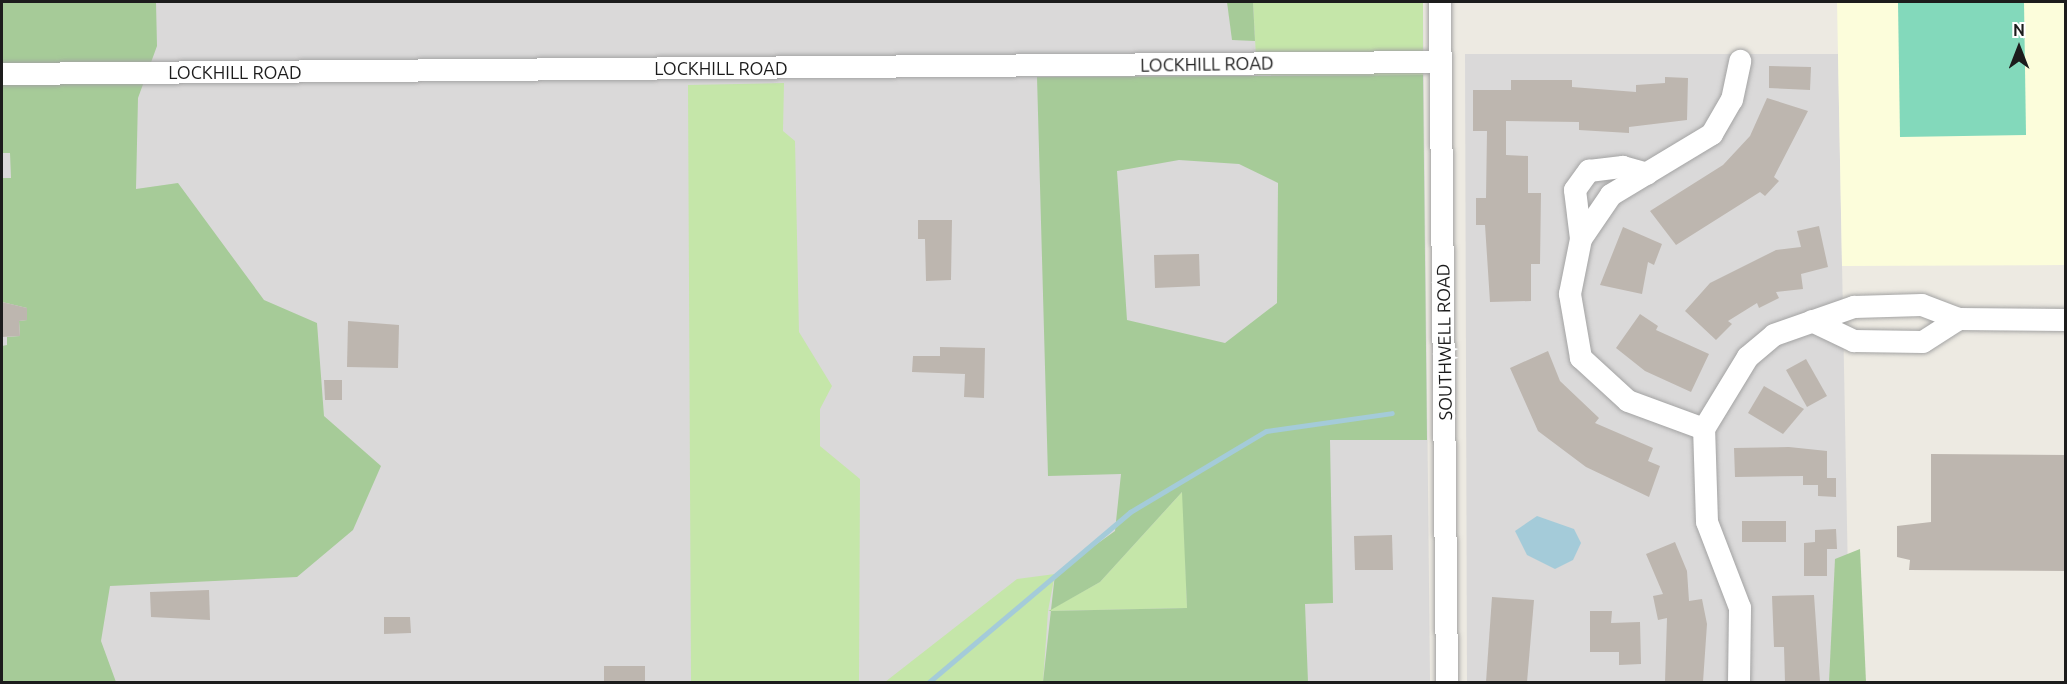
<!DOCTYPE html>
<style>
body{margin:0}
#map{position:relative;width:2067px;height:684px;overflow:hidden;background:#edeae2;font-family:Ubuntu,sans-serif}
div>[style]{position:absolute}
.residential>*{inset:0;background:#dad9d9}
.education>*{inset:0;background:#fcfddb}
.grass>*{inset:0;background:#c5e6a9}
.forest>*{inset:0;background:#a6cb98}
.pitch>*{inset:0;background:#83d9bb}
.water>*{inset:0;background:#a4cbd9}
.stream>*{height:5px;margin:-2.5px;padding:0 2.5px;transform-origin:2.5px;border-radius:2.5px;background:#a4cbd9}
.building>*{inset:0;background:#bdb6af}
.roads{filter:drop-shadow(0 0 2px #a3a3a3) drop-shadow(0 0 2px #a3a3a3)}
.minor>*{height:22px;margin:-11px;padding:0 11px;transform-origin:11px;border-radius:11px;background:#fff}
span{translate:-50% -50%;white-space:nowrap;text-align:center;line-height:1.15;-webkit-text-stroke:6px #fff;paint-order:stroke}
.street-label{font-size:18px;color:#1c1c1c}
.frame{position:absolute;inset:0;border:3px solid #1c1c1c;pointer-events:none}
.north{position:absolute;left:1989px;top:18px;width:60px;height:60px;-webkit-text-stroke:4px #fff;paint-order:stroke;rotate:0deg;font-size:16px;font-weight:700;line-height:24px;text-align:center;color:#1c1c1c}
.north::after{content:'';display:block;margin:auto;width:21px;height:27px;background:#1c1c1c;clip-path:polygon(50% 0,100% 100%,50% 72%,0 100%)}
</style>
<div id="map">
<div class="residential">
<i style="clip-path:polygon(2px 2px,1423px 2px,1430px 682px,2px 682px)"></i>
<i style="clip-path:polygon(1465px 54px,1838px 54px,1850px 682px,1467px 682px)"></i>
</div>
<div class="education">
<i style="clip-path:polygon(1837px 2px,2065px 2px,2065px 265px,1842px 266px)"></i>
</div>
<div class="grass">
<i style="clip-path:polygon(1253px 2px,1423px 2px,1423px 75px,1257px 75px)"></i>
<i style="clip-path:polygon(784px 83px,783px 131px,795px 141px,799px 332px,832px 386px,820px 409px,820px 446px,860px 479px,859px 682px,691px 682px,688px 85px)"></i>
<i style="clip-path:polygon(1183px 491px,1187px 608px,1048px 611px,1043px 682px,885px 682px,1017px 579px,1055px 574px,1048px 611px,1100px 582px)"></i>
</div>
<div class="forest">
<i style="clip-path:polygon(2px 2px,156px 2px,157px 46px,138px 98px,136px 189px,178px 183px,264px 300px,317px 323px,324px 416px,381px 466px,353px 530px,297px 577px,110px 586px,101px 641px,116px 682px,2px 682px,2px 346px,7px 345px,7px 337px,20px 336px,19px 321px,27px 320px,27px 308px,2px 302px,2px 178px,11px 178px,10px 153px,2px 153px)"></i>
<i style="clip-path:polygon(1227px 2px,1253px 2px,1255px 41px,1232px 40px)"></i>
<i style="clip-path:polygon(evenodd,1423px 75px,1427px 440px,1330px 440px,1333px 603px,1305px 604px,1308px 682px,1043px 682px,1055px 574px,1115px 531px,1121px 474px,1048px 476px,1037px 77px,1423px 75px,1179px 160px,1239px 164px,1278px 183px,1277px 303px,1225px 343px,1127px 320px,1117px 171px,1179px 160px,1423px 75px,1182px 492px,1187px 608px,1049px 611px,1100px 582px,1182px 492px)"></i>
<i style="clip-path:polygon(1860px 549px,1866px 682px,1829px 682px,1835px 559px)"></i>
</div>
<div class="pitch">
<i style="clip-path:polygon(1898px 2px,2024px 2px,2026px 135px,1900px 137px)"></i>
</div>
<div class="water">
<i style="clip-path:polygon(1537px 516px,1574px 529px,1581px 543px,1573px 560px,1555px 569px,1527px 555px,1515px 531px)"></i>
</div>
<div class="stream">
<i style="left:929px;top:682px;width:263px;rotate:-40.2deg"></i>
<i style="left:1130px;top:512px;width:158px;rotate:-30.8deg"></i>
<i style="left:1266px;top:431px;width:127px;rotate:-8.1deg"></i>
</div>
<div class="building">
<i style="clip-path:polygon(1769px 66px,1811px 67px,1810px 90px,1769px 88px)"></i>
<i style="clip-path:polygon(1665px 77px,1688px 78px,1687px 120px,1629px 127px,1629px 133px,1579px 130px,1579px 122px,1506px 121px,1506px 155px,1528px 156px,1528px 193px,1541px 193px,1540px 264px,1531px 264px,1531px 301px,1490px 302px,1485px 225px,1476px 225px,1476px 198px,1486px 198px,1487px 131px,1473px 131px,1473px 90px,1511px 90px,1511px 80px,1572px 80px,1572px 87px,1636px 92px,1636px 85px,1665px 83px)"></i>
<i style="clip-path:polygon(1767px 98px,1808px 111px,1774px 177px,1779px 181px,1765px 196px,1760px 192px,1676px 245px,1650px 211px,1723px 165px,1750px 136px)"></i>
<i style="clip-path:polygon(918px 220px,952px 220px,951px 280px,926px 281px,925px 239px,918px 239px)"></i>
<i style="clip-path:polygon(1819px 226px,1828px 267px,1801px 274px,1803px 289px,1776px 292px,1779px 298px,1759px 308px,1757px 303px,1728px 321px,1732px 324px,1716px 340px,1685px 311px,1710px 283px,1776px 250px,1801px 247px,1797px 231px)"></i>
<i style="clip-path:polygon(1623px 227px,1662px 244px,1654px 265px,1648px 262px,1642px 294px,1600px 285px)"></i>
<i style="clip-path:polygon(1199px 254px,1200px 286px,1155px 288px,1154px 255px)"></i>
<i style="clip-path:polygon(2px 302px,27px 308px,27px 320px,19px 321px,20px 336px,2px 337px)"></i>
<i style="clip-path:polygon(1640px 314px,1658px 326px,1656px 330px,1709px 354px,1691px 392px,1645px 371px,1616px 348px)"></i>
<i style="clip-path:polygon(348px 321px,399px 325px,398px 368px,347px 367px)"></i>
<i style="clip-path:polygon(940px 347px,985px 348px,984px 398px,964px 397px,965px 374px,912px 372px,913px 356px,940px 356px)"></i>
<i style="clip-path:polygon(1548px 351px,1560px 381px,1599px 418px,1595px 423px,1653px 448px,1648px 461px,1660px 466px,1649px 497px,1586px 467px,1538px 431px,1510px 368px)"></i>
<i style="clip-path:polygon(1806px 359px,1827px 396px,1807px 407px,1786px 370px)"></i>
<i style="clip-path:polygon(324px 380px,342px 380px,342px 400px,325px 400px)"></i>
<i style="clip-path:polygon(1764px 386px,1804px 409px,1783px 434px,1748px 413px)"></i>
<i style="clip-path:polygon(1789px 447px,1827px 451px,1827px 478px,1836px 478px,1836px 497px,1818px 496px,1818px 485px,1803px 485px,1803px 476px,1735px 477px,1734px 448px)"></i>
<i style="clip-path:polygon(1931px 454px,2066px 455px,2066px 571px,1909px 570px,1910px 560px,1897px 557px,1897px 526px,1931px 522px)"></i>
<i style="clip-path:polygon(1742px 521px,1786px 521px,1786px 542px,1742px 542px)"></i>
<i style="clip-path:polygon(1836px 529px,1837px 549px,1827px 549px,1827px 576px,1804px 576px,1804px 543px,1815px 542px,1815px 530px)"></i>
<i style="clip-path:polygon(1392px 535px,1393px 570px,1355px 570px,1354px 536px)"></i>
<i style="clip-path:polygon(1675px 542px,1687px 571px,1689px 601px,1702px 599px,1707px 624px,1703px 682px,1665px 682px,1667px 618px,1658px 620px,1653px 596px,1663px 594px,1646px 554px)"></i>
<i style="clip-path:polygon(209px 590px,210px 620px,151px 617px,150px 592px)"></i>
<i style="clip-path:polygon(1814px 595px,1820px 682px,1785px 682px,1784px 647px,1774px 647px,1772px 596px)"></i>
<i style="clip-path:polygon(1492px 597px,1534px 600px,1527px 682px,1486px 682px)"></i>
<i style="clip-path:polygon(1590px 611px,1612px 611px,1611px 623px,1640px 622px,1641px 664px,1619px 665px,1619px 652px,1590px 652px)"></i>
<i style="clip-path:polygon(384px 617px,410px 617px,411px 633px,384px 634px)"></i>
<i style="clip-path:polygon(604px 666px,645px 666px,645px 682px,604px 682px)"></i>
</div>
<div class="roads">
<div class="minor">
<i style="left:1440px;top:2px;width:680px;rotate:89.41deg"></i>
<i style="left:2px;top:74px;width:1439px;rotate:-0.48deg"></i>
<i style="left:1581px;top:239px;width:49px;rotate:-97deg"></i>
<i style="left:1575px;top:190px;width:24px;rotate:-54deg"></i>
<i style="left:1589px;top:171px;width:34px;rotate:-7deg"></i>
<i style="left:1623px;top:167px;width:25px;rotate:16deg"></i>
<i style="left:1812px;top:321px;width:47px;rotate:25.5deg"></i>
<i style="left:1854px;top:341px;width:69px;rotate:0.8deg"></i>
<i style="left:1923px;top:342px;width:43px;rotate:-32.6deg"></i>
<i style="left:1704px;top:429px;width:81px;rotate:-159.8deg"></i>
<i style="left:1628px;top:401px;width:64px;rotate:-137.5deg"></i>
<i style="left:1581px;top:358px;width:65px;rotate:-99.8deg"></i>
<i style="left:1570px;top:294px;width:56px;rotate:-78.7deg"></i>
<i style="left:1581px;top:239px;width:53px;rotate:-55.7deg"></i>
<i style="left:1611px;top:195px;width:118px;rotate:-31.1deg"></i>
<i style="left:1712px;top:134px;width:39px;rotate:-60deg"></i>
<i style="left:1732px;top:100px;width:40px;rotate:-78deg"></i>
<i style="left:1739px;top:682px;width:74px;rotate:-89.2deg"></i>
<i style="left:1740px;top:608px;width:92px;rotate:-111deg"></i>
<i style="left:1707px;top:522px;width:93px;rotate:-91.8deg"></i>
<i style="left:1704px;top:429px;width:84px;rotate:-58.6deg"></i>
<i style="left:1748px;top:357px;width:34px;rotate:-40deg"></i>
<i style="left:1774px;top:335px;width:85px;rotate:-19.3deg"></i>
<i style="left:1854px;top:307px;width:68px;rotate:-1.7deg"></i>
<i style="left:1922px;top:305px;width:40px;rotate:21deg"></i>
<i style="left:1959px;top:319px;width:107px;rotate:0.5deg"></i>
</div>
</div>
<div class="street-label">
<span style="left:1207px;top:64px;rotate:-1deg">LOCKHILL ROAD</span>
<span style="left:721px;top:68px">LOCKHILL ROAD</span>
<span style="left:235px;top:72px">LOCKHILL ROAD</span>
<span style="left:1444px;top:342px;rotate:-91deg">SOUTHWELL ROAD</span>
</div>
<div class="frame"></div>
<div class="north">N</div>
</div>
